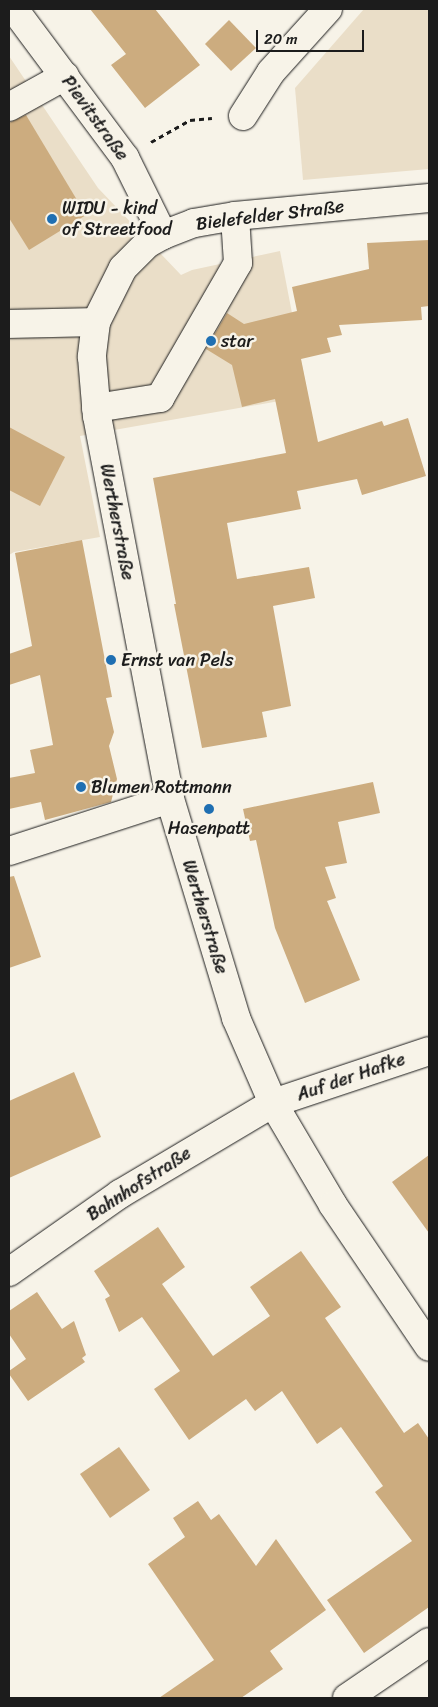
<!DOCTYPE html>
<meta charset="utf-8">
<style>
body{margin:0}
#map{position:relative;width:438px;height:1707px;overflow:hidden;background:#f7f3e8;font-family:Sriracha,sans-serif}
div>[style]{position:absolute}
.built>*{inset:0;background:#eadec8}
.building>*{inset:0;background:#ccac7f}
.path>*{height:3px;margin-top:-1.5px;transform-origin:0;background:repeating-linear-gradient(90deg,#1c1c1c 0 5px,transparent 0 9px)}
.roads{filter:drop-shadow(0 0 1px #1c1c1c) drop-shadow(0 0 1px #1c1c1c)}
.minor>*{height:28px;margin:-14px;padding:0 14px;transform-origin:14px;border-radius:14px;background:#f7f3e8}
.major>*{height:28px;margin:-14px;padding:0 14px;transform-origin:14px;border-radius:14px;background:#f7f3e8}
.dots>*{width:14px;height:14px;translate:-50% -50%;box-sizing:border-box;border:2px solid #f7f3e8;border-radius:50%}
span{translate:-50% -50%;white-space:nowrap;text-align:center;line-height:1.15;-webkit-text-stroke:5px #f7f3e8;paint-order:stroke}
.street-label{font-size:18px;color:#1c1c1c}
.poi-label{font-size:18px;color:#1c1c1c}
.left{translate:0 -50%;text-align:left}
.frame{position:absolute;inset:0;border:10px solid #1c1c1c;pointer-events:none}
.scale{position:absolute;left:256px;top:30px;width:108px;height:22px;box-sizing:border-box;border:2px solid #1c1c1c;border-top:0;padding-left:6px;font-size:15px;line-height:18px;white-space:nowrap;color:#1c1c1c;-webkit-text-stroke:4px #f7f3e8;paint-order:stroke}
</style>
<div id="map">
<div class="built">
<i style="clip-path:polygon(364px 9px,429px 9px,429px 169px,303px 180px,295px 88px)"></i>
<i style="clip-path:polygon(9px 56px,98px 188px,181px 275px,192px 270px,280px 251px,308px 396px,80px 436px,100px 537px,14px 552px,9px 555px)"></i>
</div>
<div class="building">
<i style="clip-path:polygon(90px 9px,155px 9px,200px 65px,145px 108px,111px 65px,126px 54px)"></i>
<i style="clip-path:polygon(229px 20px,256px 48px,231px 71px,205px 44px)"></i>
<i style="clip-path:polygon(26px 115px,86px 215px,29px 250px,9px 218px,9px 123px)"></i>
<i style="clip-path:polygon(429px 240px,429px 306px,421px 307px,422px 320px,339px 325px,342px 335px,327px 338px,331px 352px,301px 359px,318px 442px,382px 421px,384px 426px,408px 418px,426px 476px,362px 495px,357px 479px,297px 491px,301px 509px,227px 523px,237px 579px,309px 567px,315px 598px,273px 606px,291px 706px,262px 712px,267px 737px,202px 748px,174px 604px,176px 604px,153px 478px,286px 453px,275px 399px,242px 407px,232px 365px,206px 349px,227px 313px,244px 324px,297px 311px,292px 287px,369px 269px,367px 243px)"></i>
<i style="clip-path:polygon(9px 427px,65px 457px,40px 506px,9px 490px)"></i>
<i style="clip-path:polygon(82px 540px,112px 697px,106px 698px,114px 732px,109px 746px,117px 779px,111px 802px,45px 820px,41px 802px,9px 809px,9px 778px,35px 773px,30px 750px,53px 745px,40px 675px,9px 685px,9px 654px,32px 646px,15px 553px)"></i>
<i style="clip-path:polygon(373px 782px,380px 813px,338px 822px,347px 863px,325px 867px,336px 898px,327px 901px,360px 980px,305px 1003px,275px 928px,256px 840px,250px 841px,243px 809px)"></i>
<i style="clip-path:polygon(14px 876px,41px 957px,9px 968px,9px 877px)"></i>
<i style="clip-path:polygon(74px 1072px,101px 1137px,9px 1178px,9px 1101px)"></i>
<i style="clip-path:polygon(429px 1155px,429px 1233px,392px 1182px)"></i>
<i style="clip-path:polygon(158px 1227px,185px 1267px,162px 1284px,213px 1356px,270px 1316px,250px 1287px,301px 1251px,341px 1307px,325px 1318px,404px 1433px,418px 1423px,429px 1439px,429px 1607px,364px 1653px,327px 1600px,412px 1541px,375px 1492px,383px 1486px,341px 1427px,317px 1444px,282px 1391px,255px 1411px,246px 1399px,189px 1440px,154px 1389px,180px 1371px,142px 1317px,119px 1332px,105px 1299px,110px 1296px,94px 1271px)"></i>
<i style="clip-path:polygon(37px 1292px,62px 1329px,74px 1321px,86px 1355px,82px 1358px,85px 1362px,28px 1401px,9px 1374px,9px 1371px,26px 1359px,9px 1334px,9px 1311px)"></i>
<i style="clip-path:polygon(119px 1447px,150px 1490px,110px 1518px,80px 1474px)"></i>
<i style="clip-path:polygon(198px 1501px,211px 1520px,219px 1514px,256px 1566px,276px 1539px,326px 1610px,270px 1651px,283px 1669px,241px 1698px,159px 1698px,214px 1660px,148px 1564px,185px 1537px,173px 1518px)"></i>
</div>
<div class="path">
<i style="left:151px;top:142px;width:45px;rotate:-29.4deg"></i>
<i style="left:190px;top:120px;width:22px;rotate:-5deg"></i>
</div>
<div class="roads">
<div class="minor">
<i style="left:14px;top:9px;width:186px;rotate:53.3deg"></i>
<i style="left:125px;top:158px;width:86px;rotate:63.7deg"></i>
<i style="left:9px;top:107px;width:64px;rotate:-29deg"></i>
<i style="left:243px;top:116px;width:52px;rotate:-57.5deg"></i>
<i style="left:271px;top:72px;width:85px;rotate:-47.9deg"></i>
<i style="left:9px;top:324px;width:87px;rotate:-1.3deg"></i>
<i style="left:96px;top:408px;width:65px;rotate:-8.9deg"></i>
<i style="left:160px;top:398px;width:156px;rotate:-60deg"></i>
<i style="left:238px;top:263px;width:47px;rotate:-93.7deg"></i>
<i style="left:9px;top:851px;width:169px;rotate:-17.9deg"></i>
<i style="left:9px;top:1272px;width:136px;rotate:-35.1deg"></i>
<i style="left:120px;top:1194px;width:178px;rotate:-30.7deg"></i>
<i style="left:273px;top:1103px;width:164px;rotate:-18.4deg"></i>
<i style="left:347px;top:1698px;width:99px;rotate:-34.3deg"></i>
</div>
<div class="major">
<i style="left:429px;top:198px;width:195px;rotate:174.7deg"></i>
<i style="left:235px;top:216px;width:42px;rotate:170.3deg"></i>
<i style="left:194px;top:223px;width:33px;rotate:159deg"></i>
<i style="left:163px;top:235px;width:18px;rotate:151deg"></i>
<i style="left:147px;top:244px;width:34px;rotate:135deg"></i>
<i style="left:123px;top:268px;width:60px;rotate:116.6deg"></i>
<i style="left:96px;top:322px;width:35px;rotate:97deg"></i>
<i style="left:92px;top:357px;width:59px;rotate:85.2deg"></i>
<i style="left:97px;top:416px;width:390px;rotate:79.2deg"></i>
<i style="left:170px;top:799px;width:229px;rotate:73.2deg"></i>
<i style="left:236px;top:1018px;width:93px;rotate:66.5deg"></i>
<i style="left:273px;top:1103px;width:118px;rotate:59.5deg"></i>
<i style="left:333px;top:1205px;width:171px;rotate:55.9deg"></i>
</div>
</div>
<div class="dots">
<i style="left:52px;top:219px;background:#1f6fb2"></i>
<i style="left:211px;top:341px;background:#1f6fb2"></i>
<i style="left:111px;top:660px;background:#1f6fb2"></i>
<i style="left:81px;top:787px;background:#1f6fb2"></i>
<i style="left:209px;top:809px;background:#1f6fb2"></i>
</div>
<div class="street-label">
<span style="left:95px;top:118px;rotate:54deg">Pievitstraße</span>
<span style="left:270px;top:215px;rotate:-7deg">Bielefelder Straße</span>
<span style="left:117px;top:522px;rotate:79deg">Wertherstraße</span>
<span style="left:205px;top:917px;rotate:73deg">Wertherstraße</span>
<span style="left:351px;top:1077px;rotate:-19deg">Auf der Hafke</span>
<span style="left:139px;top:1184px;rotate:-33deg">Bahnhofstraße</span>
</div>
<div class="poi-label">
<span class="left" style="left:62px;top:219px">WIDU - kind<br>of Streetfood</span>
<span class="left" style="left:221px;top:341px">star</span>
<span class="left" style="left:121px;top:660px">Ernst van Pels</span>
<span class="left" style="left:91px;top:787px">Blumen Rottmann</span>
<span style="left:209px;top:828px">Hasenpatt</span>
</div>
<div class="frame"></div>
<div class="scale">20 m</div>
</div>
